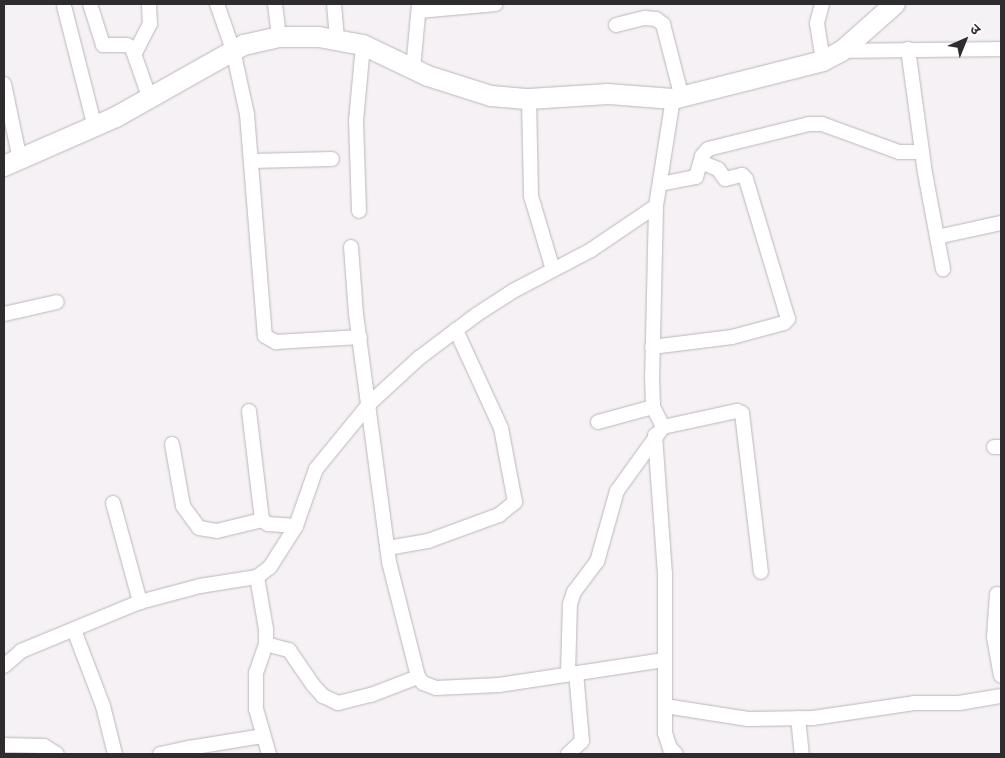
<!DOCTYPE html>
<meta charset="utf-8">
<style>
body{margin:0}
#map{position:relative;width:1005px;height:758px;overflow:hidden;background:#f6f1f5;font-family:"Libre Baskerville","Noto Sans Devanagari",serif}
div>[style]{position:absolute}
.roads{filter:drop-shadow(0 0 1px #bbb6ba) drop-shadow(0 0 1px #bbb6ba)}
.street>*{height:14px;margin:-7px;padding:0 7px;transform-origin:7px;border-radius:7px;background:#fff}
.secondary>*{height:20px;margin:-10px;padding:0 10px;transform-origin:10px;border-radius:10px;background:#fff}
span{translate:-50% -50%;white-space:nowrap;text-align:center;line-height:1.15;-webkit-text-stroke:4.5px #fff;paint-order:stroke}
.frame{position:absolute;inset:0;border:5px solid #2e2c2e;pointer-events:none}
.north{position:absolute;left:940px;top:15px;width:50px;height:50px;-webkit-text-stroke:4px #fff;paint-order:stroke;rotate:44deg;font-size:14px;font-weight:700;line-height:20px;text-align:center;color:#2e2c2e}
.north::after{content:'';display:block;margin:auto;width:18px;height:22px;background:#2e2c2e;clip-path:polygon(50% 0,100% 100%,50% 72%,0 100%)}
</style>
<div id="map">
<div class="roads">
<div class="street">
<i style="left:90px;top:4px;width:43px;rotate:72.4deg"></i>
<i style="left:103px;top:45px;width:24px"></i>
<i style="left:127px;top:45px;width:6px;rotate:31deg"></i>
<i style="left:132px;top:48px;width:54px;rotate:70.6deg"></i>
<i style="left:217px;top:4px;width:49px;rotate:70.8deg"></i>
<i style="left:233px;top:50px;width:66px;rotate:77.7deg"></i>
<i style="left:247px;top:114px;width:223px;rotate:85.4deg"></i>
<i style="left:265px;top:336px;width:13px;rotate:29deg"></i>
<i style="left:276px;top:342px;width:84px;rotate:-3.4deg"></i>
<i style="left:275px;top:4px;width:33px;rotate:83deg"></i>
<i style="left:334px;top:4px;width:36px;rotate:85deg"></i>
<i style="left:822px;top:4px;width:20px;rotate:105deg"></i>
<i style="left:817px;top:23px;width:38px;rotate:81deg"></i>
<i style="left:64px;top:6px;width:126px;rotate:75.7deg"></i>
<i style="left:419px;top:11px;width:77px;rotate:-5.2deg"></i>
<i style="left:616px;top:25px;width:30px;rotate:-14deg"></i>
<i style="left:645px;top:18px;width:11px;rotate:5deg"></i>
<i style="left:656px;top:19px;width:9px;rotate:36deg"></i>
<i style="left:663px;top:24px;width:76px;rotate:75.6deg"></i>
<i style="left:908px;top:49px;width:125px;rotate:82.2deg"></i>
<i style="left:925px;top:173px;width:98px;rotate:79.4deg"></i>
<i style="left:842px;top:51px;width:159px;rotate:-0.7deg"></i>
<i style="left:135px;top:53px;width:33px;rotate:-63deg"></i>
<i style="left:150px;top:24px;width:20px;rotate:-93deg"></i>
<i style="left:413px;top:69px;width:65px;rotate:-84.7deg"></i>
<i style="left:4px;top:84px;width:78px;rotate:78.1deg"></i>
<i style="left:529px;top:99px;width:97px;rotate:88.8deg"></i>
<i style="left:531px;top:196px;width:77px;rotate:73.4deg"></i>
<i style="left:252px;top:161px;width:80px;rotate:-1.4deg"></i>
<i style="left:660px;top:184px;width:37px;rotate:-11deg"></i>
<i style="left:696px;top:177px;width:22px;rotate:-74deg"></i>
<i style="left:702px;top:156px;width:9px;rotate:-49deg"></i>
<i style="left:708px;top:149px;width:104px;rotate:-13.9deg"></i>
<i style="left:809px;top:124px;width:13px"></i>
<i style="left:822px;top:124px;width:82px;rotate:20deg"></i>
<i style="left:899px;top:152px;width:23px"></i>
<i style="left:656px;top:206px;width:170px;rotate:91.3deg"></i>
<i style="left:652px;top:376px;width:31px;rotate:88deg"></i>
<i style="left:653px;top:407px;width:22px;rotate:63deg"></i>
<i style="left:359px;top:211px;width:90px;rotate:-91.9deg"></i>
<i style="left:356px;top:121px;width:76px;rotate:-84.7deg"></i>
<i style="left:937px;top:237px;width:66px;rotate:-12.3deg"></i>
<i style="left:351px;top:247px;width:67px;rotate:85.7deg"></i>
<i style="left:356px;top:314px;width:250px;rotate:82.4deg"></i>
<i style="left:389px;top:562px;width:119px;rotate:75.8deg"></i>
<i style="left:418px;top:677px;width:8px;rotate:50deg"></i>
<i style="left:423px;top:683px;width:14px;rotate:21deg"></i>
<i style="left:436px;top:688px;width:63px;rotate:-2.7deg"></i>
<i style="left:499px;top:685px;width:167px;rotate:-8.6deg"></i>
<i style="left:4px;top:314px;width:54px;rotate:-12.8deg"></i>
<i style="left:652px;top:347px;width:81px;rotate:-7.1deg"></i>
<i style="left:732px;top:337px;width:54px;rotate:-15.1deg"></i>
<i style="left:784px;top:323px;width:6px;rotate:-45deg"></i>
<i style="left:788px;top:319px;width:146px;rotate:-106.7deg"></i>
<i style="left:746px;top:179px;width:6px;rotate:-135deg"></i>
<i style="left:742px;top:175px;width:17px;rotate:167deg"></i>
<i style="left:725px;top:179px;width:12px;rotate:-125deg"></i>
<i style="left:718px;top:169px;width:18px;rotate:-158deg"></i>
<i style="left:249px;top:411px;width:110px;rotate:83.2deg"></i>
<i style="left:262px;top:520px;width:7px;rotate:34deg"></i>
<i style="left:268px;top:524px;width:28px;rotate:4deg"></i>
<i style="left:598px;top:422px;width:57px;rotate:-15.3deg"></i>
<i style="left:655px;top:435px;width:138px;rotate:85.9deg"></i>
<i style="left:665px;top:573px;width:160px;rotate:90deg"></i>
<i style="left:665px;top:733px;width:16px;rotate:72deg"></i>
<i style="left:670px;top:748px;width:8px;rotate:45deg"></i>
<i style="left:172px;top:444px;width:63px;rotate:79.9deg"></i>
<i style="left:183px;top:506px;width:27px;rotate:54deg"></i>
<i style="left:199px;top:528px;width:18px;rotate:9deg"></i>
<i style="left:217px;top:531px;width:46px;rotate:-13.7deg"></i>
<i style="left:994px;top:447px;width:7px"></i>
<i style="left:113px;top:503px;width:103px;rotate:74.7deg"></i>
<i style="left:388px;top:548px;width:41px;rotate:-9.9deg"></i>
<i style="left:428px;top:541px;width:76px;rotate:-20.1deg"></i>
<i style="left:499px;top:515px;width:21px;rotate:-39deg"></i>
<i style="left:515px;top:502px;width:75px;rotate:-100.7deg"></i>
<i style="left:501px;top:428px;width:108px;rotate:-114.7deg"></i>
<i style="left:257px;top:577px;width:53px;rotate:80.2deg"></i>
<i style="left:266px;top:629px;width:15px;rotate:90deg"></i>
<i style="left:266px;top:644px;width:31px;rotate:109deg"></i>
<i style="left:256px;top:673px;width:36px;rotate:90deg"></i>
<i style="left:256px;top:709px;width:47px;rotate:73.9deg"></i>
<i style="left:997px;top:594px;width:43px;rotate:94deg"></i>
<i style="left:994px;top:637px;width:39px;rotate:80deg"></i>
<i style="left:74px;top:630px;width:81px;rotate:69.1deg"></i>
<i style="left:103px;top:706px;width:49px;rotate:76deg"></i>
<i style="left:266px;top:644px;width:24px;rotate:15deg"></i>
<i style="left:289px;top:650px;width:42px;rotate:55.6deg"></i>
<i style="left:313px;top:685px;width:15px;rotate:48deg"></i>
<i style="left:323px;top:696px;width:17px;rotate:25deg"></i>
<i style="left:338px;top:703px;width:34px;rotate:-14deg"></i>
<i style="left:371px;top:695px;width:50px;rotate:-21deg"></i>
<i style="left:4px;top:666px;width:23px;rotate:-41deg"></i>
<i style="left:21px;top:651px;width:129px;rotate:-22.4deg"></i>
<i style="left:140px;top:602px;width:62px;rotate:-14.9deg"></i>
<i style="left:200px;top:586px;width:58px;rotate:-9deg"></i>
<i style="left:257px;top:577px;width:16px;rotate:-38deg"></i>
<i style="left:270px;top:567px;width:49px;rotate:-57.6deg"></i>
<i style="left:296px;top:526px;width:60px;rotate:-70.7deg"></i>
<i style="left:316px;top:469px;width:85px;rotate:-50.7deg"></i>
<i style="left:370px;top:403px;width:67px;rotate:-42.6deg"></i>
<i style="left:419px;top:358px;width:71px;rotate:-37deg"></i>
<i style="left:476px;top:315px;width:44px;rotate:-33deg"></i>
<i style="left:513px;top:291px;width:88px;rotate:-27.7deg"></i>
<i style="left:591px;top:250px;width:78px;rotate:-34.1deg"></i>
<i style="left:656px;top:206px;width:108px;rotate:-81deg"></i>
<i style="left:568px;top:674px;width:70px;rotate:-88.4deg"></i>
<i style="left:570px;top:604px;width:13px;rotate:-72deg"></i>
<i style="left:574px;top:592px;width:38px;rotate:-53deg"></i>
<i style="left:597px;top:562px;width:74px;rotate:-74.3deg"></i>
<i style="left:617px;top:491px;width:79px;rotate:-54.3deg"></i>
<i style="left:663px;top:427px;width:76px;rotate:-12.2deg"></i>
<i style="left:737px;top:411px;width:5px;rotate:22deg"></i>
<i style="left:742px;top:413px;width:160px;rotate:83.2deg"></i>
<i style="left:665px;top:706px;width:84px;rotate:8.9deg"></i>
<i style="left:748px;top:719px;width:65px;rotate:-0.9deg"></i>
<i style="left:813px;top:718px;width:102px;rotate:-8.4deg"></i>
<i style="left:914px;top:703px;width:45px"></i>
<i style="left:959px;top:703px;width:43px;rotate:-9.5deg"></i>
<i style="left:798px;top:718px;width:36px;rotate:84deg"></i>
<i style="left:4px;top:745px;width:40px;rotate:1.4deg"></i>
<i style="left:44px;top:746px;width:15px;rotate:32deg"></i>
<i style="left:160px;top:754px;width:30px;rotate:-12deg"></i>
<i style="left:189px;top:754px;width:6px;rotate:-90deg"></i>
<i style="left:189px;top:748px;width:74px;rotate:-9.3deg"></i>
<i style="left:568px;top:754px;width:19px;rotate:-43deg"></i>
<i style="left:582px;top:741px;width:68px;rotate:-95deg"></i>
</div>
<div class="secondary">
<i style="left:4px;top:166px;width:122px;rotate:-23.6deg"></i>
<i style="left:116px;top:117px;width:147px;rotate:-29.4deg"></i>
<i style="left:244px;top:45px;width:36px;rotate:-13deg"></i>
<i style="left:279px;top:37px;width:40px"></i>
<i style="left:319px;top:37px;width:45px;rotate:10.3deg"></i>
<i style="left:363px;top:45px;width:72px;rotate:25.5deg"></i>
<i style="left:428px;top:76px;width:66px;rotate:17.6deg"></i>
<i style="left:491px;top:96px;width:38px;rotate:5deg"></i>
<i style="left:529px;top:99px;width:79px;rotate:-3.6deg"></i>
<i style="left:608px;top:94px;width:65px;rotate:4.4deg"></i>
<i style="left:673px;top:99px;width:155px;rotate:-14.2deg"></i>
<i style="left:823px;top:61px;width:21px;rotate:-28deg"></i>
<i style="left:842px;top:51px;width:71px;rotate:-41.6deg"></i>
</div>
</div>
<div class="frame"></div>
<div class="north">उ</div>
</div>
